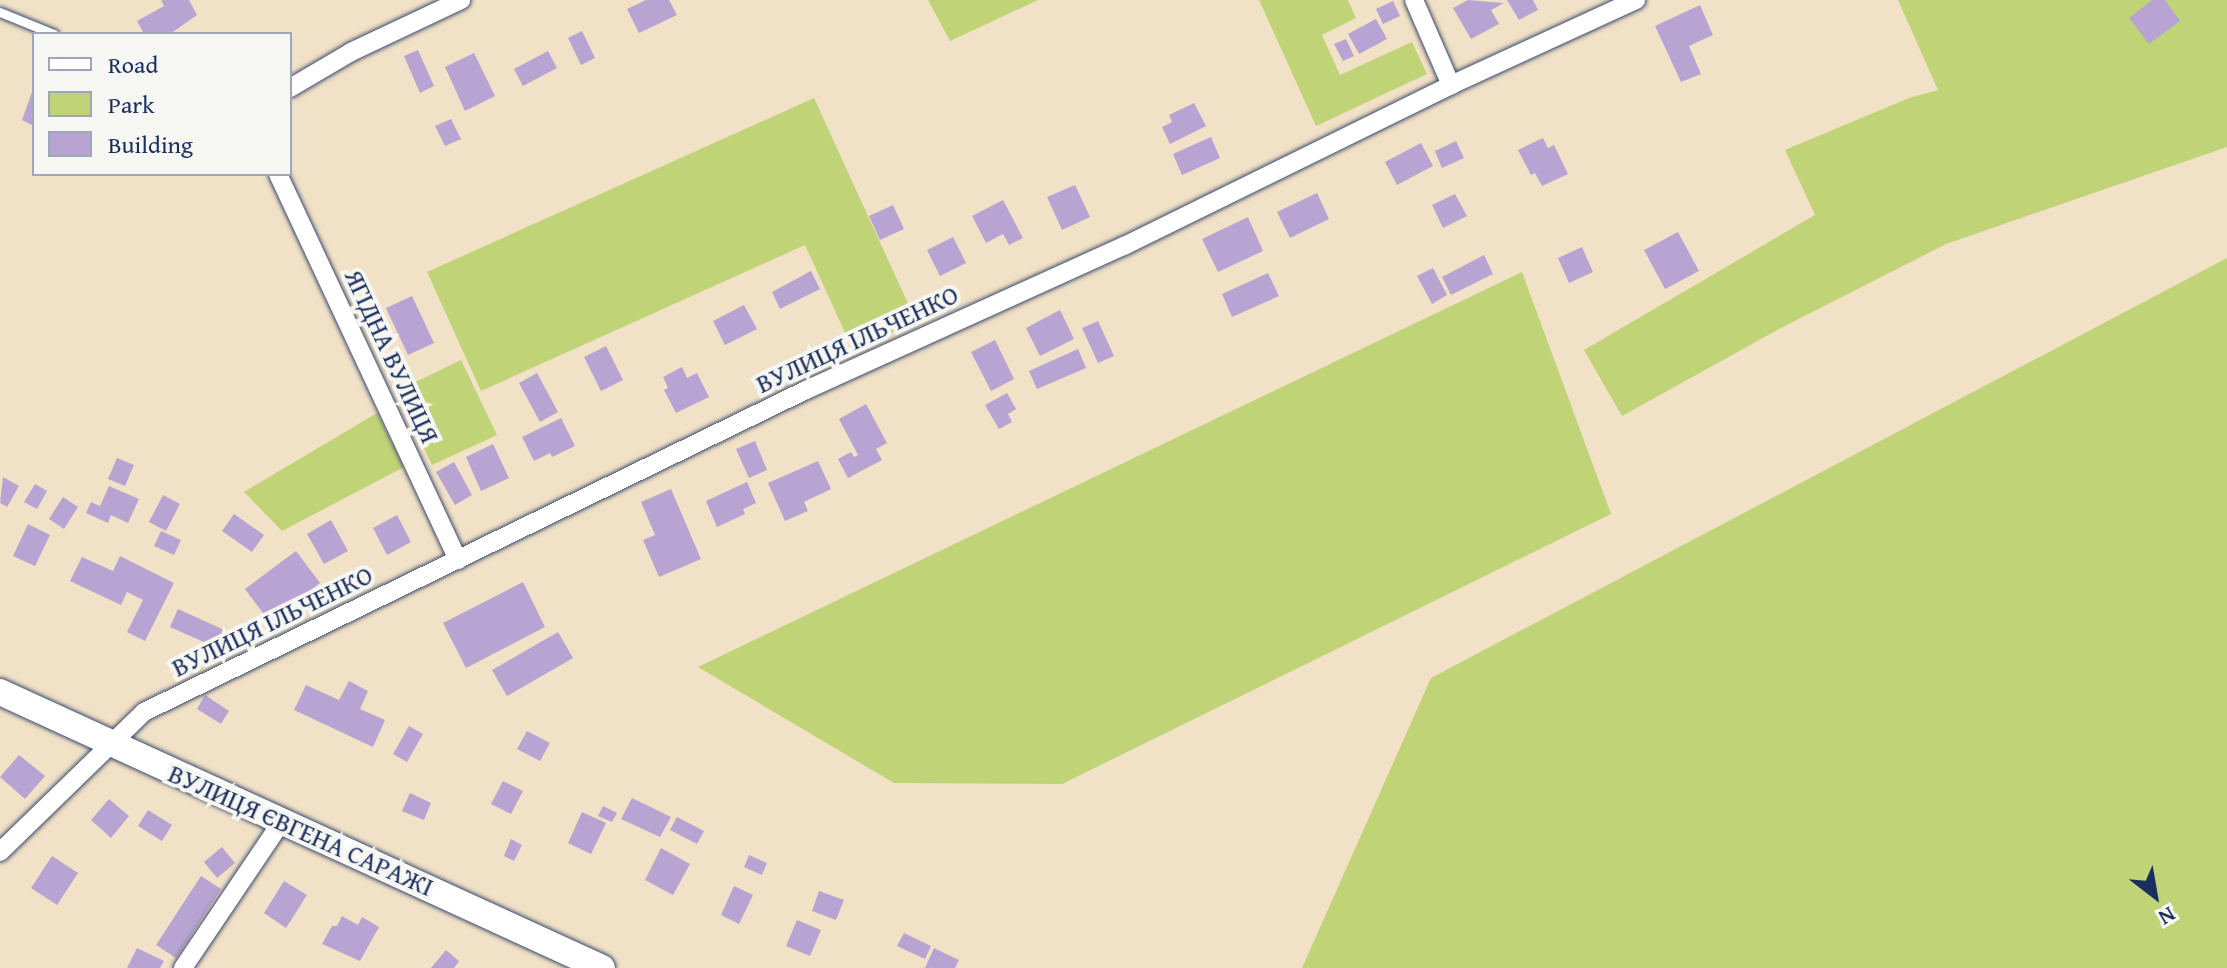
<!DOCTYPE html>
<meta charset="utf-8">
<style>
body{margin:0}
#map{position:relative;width:2227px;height:968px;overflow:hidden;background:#f1e1c6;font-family:"Gentium Book Plus",serif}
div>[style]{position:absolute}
.green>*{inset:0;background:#c0d376}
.building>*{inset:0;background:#b8a4d2}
.roads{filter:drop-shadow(0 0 2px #3b4a6e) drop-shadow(0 0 2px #3b4a6e)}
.lane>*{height:9px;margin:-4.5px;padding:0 4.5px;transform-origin:4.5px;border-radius:4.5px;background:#fff}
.street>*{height:18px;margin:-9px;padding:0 9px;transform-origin:9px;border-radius:9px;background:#fff}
.secondary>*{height:26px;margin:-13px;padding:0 13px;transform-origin:13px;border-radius:13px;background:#fff}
span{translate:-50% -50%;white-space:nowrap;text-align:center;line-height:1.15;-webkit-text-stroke:8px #f6f6f2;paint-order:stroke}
.street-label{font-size:26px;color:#1b2f5e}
.legend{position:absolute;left:32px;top:32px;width:260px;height:144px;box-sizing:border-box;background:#f6f6f2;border:2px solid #9ea6b7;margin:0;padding:10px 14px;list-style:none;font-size:24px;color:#1b2f5e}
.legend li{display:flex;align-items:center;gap:16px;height:40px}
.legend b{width:40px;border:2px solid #9ea6b7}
.north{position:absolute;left:2115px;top:856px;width:80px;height:80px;-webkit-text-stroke:6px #f6f6f2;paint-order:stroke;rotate:149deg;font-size:22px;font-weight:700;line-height:32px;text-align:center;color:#1b2f5e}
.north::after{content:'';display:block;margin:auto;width:28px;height:36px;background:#1b2f5e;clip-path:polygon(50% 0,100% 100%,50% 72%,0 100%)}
</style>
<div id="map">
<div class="green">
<i style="clip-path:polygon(928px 0,1038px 0,950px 41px)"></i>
<i style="clip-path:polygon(1259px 0,1348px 0,1356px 18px,1322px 35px,1340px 75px,1412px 42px,1427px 74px,1316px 126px)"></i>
<i style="clip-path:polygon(1898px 0,2227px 0,2227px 147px,1946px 244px,1779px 329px,1622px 416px,1584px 350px,1815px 215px,1785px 150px,1909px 98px,1938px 90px)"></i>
<i style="clip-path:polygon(814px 98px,916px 321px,853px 350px,805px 245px,481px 391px,427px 272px)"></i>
<i style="clip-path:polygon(2227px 258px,2227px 968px,1302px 968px,1431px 678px)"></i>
<i style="clip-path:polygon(1522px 272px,1611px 514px,1062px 784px,894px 783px,698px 667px)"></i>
<i style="clip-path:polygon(461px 360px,497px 435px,432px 465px,397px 391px)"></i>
<i style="clip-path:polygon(377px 413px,404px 467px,282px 531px,244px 492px)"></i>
</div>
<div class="building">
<i style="clip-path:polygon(161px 0,189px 0,197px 15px,170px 34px,144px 34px,137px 21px,164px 6px)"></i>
<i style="clip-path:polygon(646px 0,669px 0,677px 15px,639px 33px,627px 9px)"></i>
<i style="clip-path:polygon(1468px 0,1504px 3px,1491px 10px,1499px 24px,1471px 39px,1453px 8px)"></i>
<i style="clip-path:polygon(1507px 0,1533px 0,1538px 10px,1519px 20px)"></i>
<i style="clip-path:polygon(2152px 0,2165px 0,2180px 21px,2149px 44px,2129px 18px)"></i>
<i style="clip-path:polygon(1393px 1px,1400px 16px,1383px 24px,1376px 9px)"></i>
<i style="clip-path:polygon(1700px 5px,1713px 35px,1689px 46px,1701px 74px,1681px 82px,1655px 26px)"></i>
<i style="clip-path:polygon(1376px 19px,1387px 39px,1359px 54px,1348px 34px)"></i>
<i style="clip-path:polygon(582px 31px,595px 58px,581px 65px,568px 38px)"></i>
<i style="clip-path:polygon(1346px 39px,1354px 56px,1343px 61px,1334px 44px)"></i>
<i style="clip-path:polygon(418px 50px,434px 86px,420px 93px,404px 56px)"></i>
<i style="clip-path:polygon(548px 51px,557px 68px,523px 86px,514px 69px)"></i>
<i style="clip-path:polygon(474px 53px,495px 96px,465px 111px,445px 67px)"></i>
<i style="clip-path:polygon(32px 92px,34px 93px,34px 126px,22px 120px)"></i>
<i style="clip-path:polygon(1194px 103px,1206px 126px,1170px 144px,1162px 127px,1172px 122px,1169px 115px)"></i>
<i style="clip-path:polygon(451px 119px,461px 139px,445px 146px,435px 126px)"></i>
<i style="clip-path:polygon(1211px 137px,1220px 158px,1182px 175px,1173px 154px)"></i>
<i style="clip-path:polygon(1543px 138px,1548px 148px,1554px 145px,1568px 174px,1542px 186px,1535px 173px,1531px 175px,1518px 150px)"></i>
<i style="clip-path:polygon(1456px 141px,1464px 158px,1442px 168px,1435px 151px)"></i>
<i style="clip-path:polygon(1421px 143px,1433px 166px,1397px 185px,1385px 162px)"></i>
<i style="clip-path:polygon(1075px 185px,1090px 217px,1062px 230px,1047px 197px)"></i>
<i style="clip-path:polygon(1317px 193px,1329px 219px,1290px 238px,1277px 212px)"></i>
<i style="clip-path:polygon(1455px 194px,1467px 216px,1443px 228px,1432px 205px)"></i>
<i style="clip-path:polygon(1003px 200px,1023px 238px,1009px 245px,1003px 234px,986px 243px,972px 216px)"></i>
<i style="clip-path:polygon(893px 205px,904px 229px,880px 240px,869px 216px)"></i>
<i style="clip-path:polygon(1248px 217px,1263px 251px,1218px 272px,1202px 239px)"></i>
<i style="clip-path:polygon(1678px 232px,1699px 271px,1665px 289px,1644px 250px)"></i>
<i style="clip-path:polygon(953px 237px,966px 263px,940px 276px,927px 250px)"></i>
<i style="clip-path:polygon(1582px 247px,1593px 272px,1569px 283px,1558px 258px)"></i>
<i style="clip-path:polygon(1484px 255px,1493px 274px,1451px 295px,1442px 277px)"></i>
<i style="clip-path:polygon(1433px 268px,1447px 295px,1432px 304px,1417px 276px)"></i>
<i style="clip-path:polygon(811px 271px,820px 289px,780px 309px,772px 292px)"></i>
<i style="clip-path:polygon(1268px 273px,1279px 296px,1232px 317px,1222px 294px)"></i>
<i style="clip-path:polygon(412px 296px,434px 343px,408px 355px,386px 308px)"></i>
<i style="clip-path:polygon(744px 305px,757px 329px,725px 345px,713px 321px)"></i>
<i style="clip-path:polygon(1060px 310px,1074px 339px,1040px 356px,1026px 328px)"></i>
<i style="clip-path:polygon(1098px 321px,1114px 356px,1098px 363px,1082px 328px)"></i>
<i style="clip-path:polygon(995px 340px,1014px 379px,991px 391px,971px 352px)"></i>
<i style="clip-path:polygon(606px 346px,623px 380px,601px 391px,584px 357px)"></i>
<i style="clip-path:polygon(1078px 349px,1086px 368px,1037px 389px,1029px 371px)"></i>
<i style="clip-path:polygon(682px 367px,687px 378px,697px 373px,709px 397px,676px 413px,664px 390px,668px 388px,663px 377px)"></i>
<i style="clip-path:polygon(537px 373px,558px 412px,540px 422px,519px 383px)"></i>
<i style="clip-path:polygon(1007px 393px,1016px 409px,1008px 414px,1012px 422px,999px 429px,985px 405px)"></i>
<i style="clip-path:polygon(866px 404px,887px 443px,876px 449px,882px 460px,848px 478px,838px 459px,851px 452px,854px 457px,858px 455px,839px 419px)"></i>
<i style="clip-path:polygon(561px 418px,575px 446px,552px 457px,550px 453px,534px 461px,522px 437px)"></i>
<i style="clip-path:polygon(755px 441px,767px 470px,749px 478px,736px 449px)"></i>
<i style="clip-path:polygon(493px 444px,509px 478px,481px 491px,466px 457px)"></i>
<i style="clip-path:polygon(117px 458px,134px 465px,125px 486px,108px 479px)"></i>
<i style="clip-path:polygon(818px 461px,831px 489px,804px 502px,808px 511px,785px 521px,768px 483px)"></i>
<i style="clip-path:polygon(454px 462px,472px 495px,455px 505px,436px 472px)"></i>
<i style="clip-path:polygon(3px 477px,19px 486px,7px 507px,0 503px)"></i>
<i style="clip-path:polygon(747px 482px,756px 503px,743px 509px,745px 514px,717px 527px,706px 501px)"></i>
<i style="clip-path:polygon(35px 484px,47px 491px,37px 509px,24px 502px)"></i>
<i style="clip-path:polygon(109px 486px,139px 499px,128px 523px,111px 515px,108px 523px,86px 513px,91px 502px,100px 506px)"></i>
<i style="clip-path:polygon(671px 489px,701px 559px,659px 577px,643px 540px,655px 535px,641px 502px)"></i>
<i style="clip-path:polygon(163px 495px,180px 504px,166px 531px,149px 522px)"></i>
<i style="clip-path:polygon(63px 497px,78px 507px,64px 529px,49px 519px)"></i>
<i style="clip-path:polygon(234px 514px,264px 535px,252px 552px,222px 531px)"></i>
<i style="clip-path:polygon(397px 515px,411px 542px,387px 555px,373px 528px)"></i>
<i style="clip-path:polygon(331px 520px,348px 551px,324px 564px,307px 534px)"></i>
<i style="clip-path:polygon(28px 524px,50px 535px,35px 566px,13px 556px)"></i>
<i style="clip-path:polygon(161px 531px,181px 540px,174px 555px,154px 546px)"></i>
<i style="clip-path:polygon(296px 551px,320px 583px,269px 621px,245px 589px)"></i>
<i style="clip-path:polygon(120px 556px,174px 583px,145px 641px,127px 632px,143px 600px,127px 592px,121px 605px,70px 581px,82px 557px,113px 571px)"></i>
<i style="clip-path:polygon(523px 582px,545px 627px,466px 668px,443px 623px)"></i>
<i style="clip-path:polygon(178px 609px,231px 633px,219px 659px,202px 652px,206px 643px,170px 627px)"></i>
<i style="clip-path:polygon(558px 632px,573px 658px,507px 696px,492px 670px)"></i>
<i style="clip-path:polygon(349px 681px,368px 691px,360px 709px,385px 720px,373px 747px,294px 710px,306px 685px,339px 700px)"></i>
<i style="clip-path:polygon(205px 695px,229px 711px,221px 724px,197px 709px)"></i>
<i style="clip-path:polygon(409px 726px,423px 734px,407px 762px,393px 754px)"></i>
<i style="clip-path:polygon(527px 731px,550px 743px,540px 761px,517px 749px)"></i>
<i style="clip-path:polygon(19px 755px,45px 776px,25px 799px,0 777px)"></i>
<i style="clip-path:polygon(503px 781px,523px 791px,511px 814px,491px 804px)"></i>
<i style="clip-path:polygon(410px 793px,431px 803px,424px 820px,402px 811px)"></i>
<i style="clip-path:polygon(632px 798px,671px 817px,660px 837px,621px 819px)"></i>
<i style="clip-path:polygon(109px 799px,129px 816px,111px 838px,91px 820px)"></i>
<i style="clip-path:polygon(603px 806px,617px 813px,612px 822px,598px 816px)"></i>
<i style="clip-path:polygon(148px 810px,172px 825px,162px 841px,138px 826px)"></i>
<i style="clip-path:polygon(582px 812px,606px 823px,591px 854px,568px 843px)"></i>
<i style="clip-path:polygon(677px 817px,704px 831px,697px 844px,670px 830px)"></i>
<i style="clip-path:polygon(511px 839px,522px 845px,514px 861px,504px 856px)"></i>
<i style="clip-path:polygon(222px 847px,235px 863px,217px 878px,204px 862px)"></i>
<i style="clip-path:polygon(661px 848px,690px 864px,673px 895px,645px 880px)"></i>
<i style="clip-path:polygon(749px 855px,767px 863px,762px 875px,744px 867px)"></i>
<i style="clip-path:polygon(52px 856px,78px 873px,57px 905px,31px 888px)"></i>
<i style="clip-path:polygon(201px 876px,221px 889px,176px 958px,156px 945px)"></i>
<i style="clip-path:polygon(284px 881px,307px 895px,286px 928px,264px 913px)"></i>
<i style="clip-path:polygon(734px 886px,753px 895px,739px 924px,721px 915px)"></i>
<i style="clip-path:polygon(819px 891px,844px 900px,836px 920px,812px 911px)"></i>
<i style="clip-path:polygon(342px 916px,358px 925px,362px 917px,379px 927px,360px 961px,322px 944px,332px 926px,337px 926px)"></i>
<i style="clip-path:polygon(797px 920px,821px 930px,810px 956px,786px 946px)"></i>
<i style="clip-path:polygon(904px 933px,931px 946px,925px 959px,897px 946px)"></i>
<i style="clip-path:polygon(137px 948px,164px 961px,160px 968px,127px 968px)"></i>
<i style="clip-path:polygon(934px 948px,959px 960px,955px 968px,925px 968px)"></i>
<i style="clip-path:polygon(446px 950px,459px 961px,454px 968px,431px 968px)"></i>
</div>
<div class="roads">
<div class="lane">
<i style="left:0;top:12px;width:58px;rotate:22.2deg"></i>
</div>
<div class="street">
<i style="left:1414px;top:0;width:93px;rotate:66.5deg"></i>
<i style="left:290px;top:88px;width:71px;rotate:-30.5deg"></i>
<i style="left:351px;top:52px;width:122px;rotate:-25.3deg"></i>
<i style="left:278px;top:174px;width:426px;rotate:65deg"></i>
<i style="left:0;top:852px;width:201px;rotate:-44.2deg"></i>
<i style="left:144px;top:712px;width:736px;rotate:-25.94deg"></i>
<i style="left:806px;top:390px;width:349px;rotate:-24.4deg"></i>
<i style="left:1124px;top:246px;width:364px;rotate:-26.2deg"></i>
<i style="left:1451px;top:85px;width:204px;rotate:-24.7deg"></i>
<i style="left:183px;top:968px;width:177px;rotate:-56deg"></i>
</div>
<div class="secondary">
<i style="left:0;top:692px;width:662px;rotate:24.63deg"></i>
</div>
</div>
<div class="street-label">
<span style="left:857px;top:339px;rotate:-25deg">ВУЛИЦЯ ІЛЬЧЕНКО</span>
<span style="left:392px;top:356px;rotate:65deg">ЯГІДНА ВУЛИЦЯ</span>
<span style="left:272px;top:621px;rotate:-26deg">ВУЛИЦЯ ІЛЬЧЕНКО</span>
<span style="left:301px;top:830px;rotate:24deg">ВУЛИЦЯ ЄВГЕНА САРАЖІ</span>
</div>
<ul class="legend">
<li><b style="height:10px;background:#fff"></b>Road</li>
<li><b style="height:22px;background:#c0d376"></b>Park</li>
<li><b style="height:22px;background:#b8a4d2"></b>Building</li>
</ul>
<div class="north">N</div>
</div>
